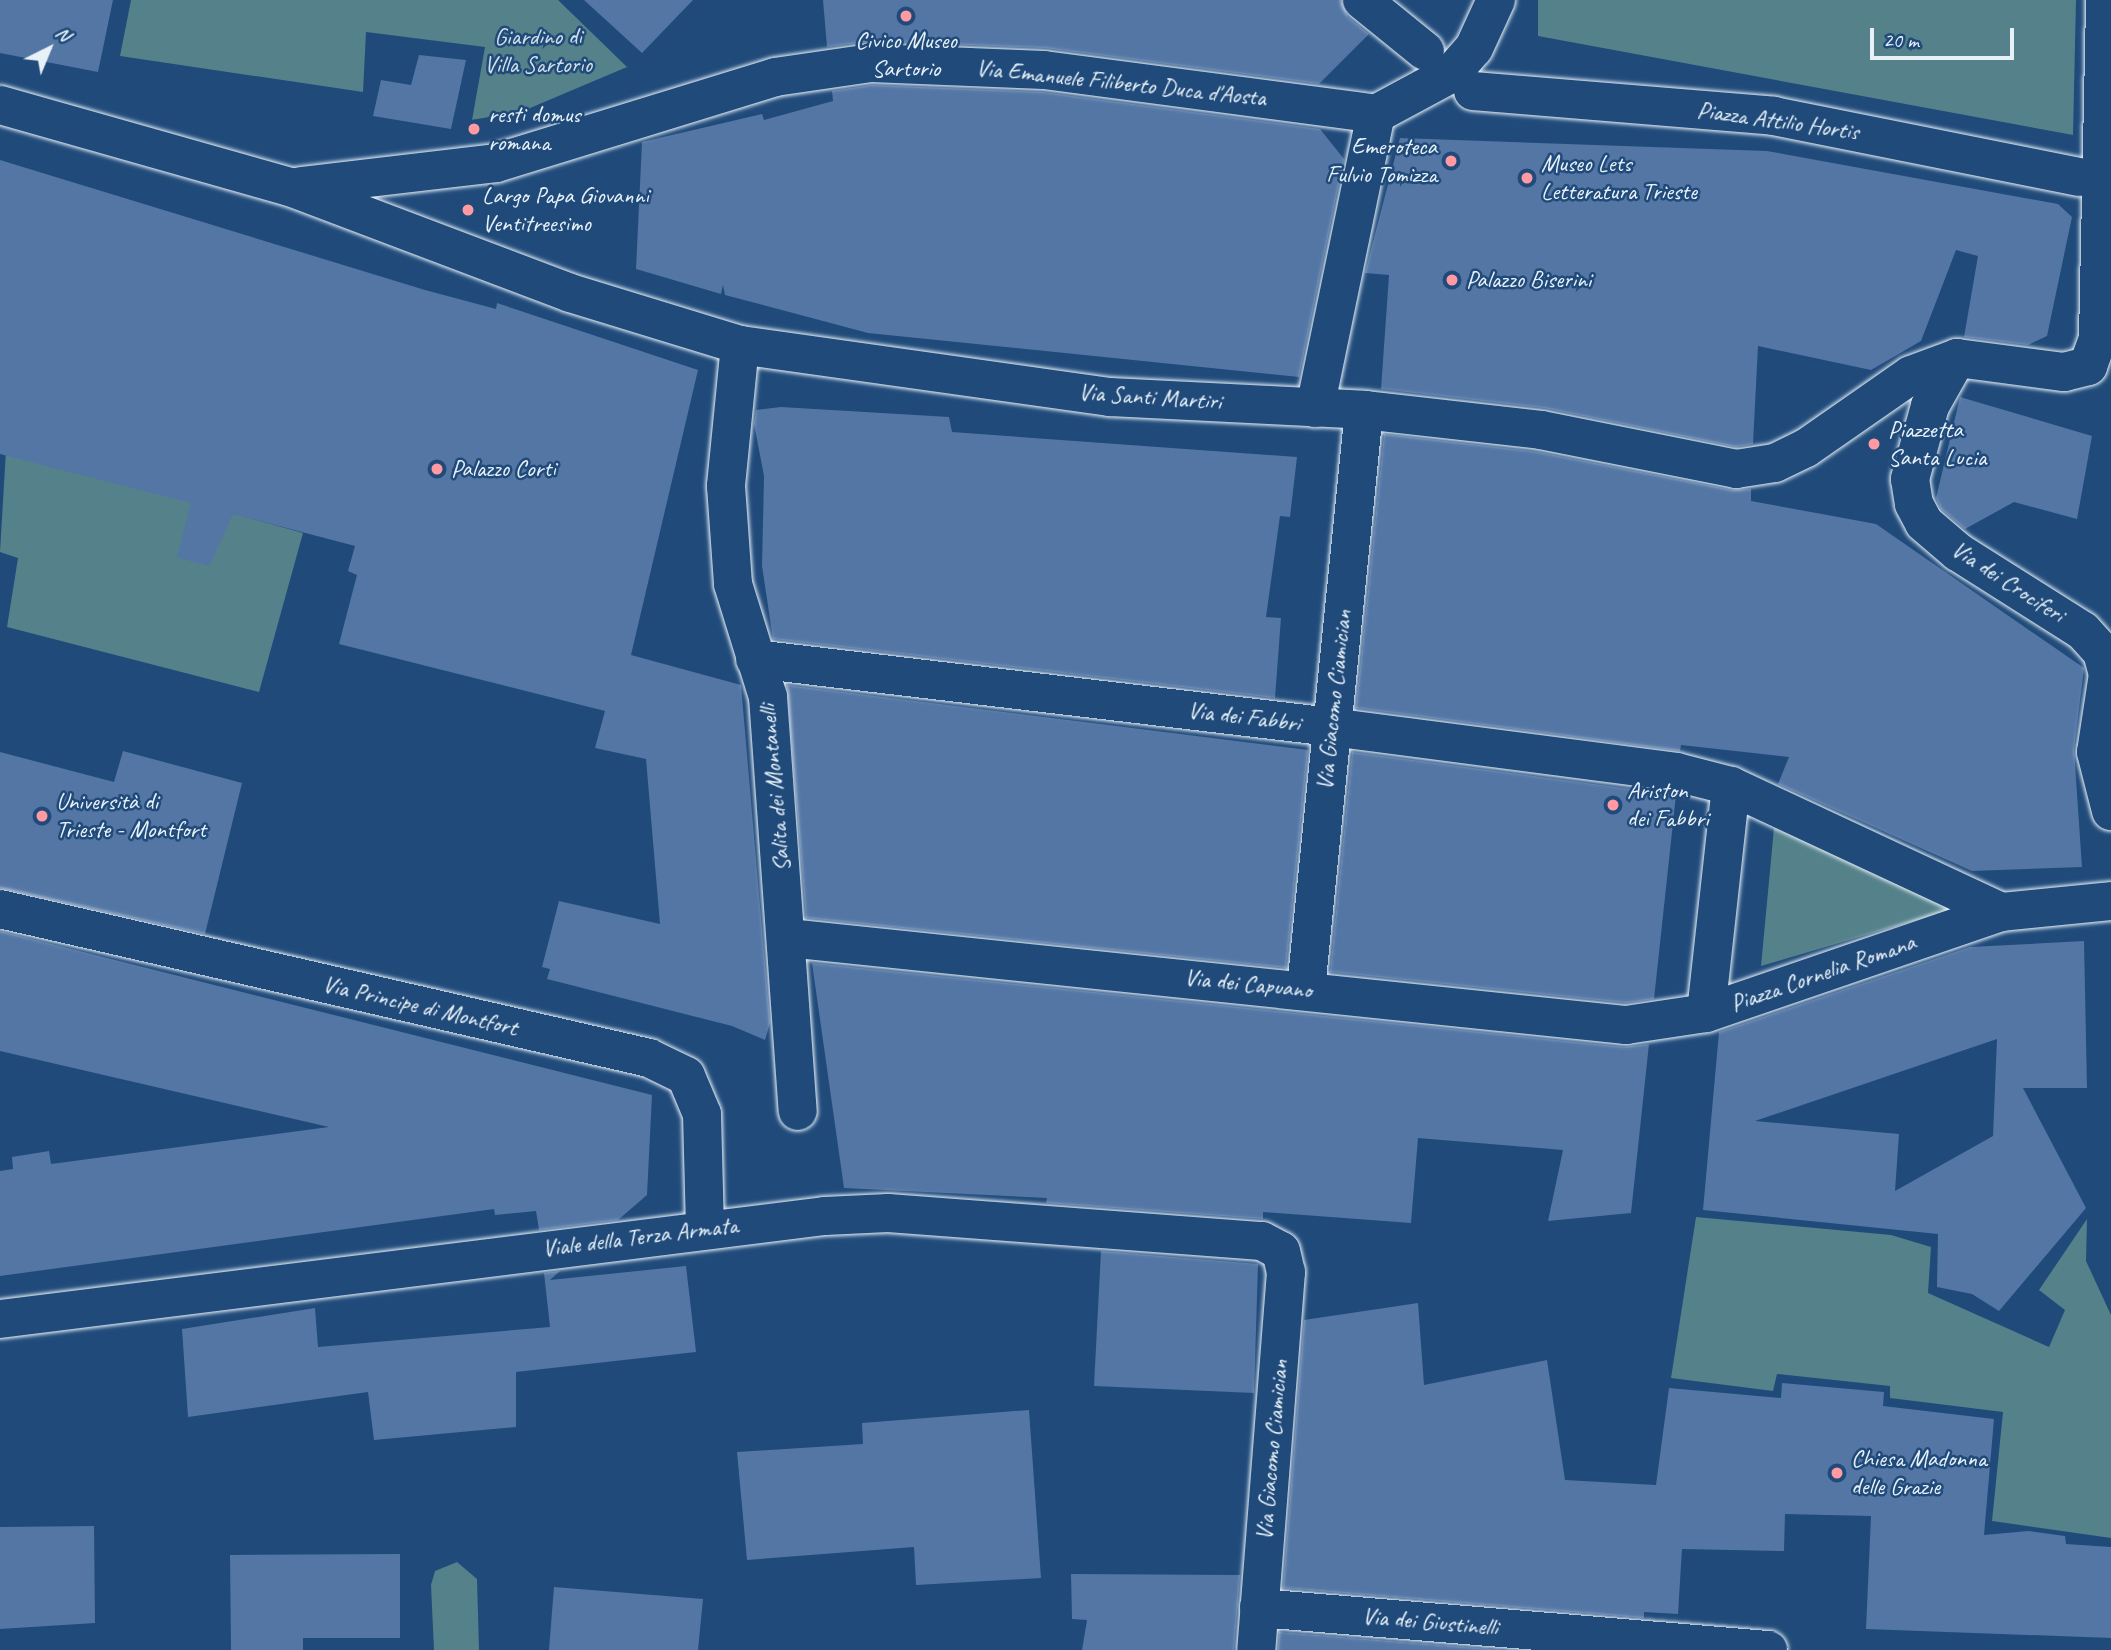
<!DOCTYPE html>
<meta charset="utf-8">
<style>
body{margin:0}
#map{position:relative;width:2111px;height:1650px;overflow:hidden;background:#1f4a7a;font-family:Caveat,sans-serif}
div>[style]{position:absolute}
.green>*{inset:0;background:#54818a}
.building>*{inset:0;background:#5376a5}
.roads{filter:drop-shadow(0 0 2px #e8f1f8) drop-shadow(0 0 2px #e8f1f8)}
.pedestrian>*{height:38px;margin:-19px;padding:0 19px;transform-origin:19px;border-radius:19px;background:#1f4a7a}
.minor>*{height:38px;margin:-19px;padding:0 19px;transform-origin:19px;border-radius:19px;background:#1f4a7a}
.dots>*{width:19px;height:19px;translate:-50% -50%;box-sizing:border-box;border:4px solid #1f4a7a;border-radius:50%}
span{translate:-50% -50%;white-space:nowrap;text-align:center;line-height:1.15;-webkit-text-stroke:5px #1f4a7a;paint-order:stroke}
.park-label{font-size:24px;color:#d2e0e8}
.poi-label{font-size:24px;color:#e8f1f8}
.left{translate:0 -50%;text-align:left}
.right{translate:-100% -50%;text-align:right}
.street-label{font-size:24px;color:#e8f1f8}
.north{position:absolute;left:14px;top:14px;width:70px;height:70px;-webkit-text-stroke:5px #1f4a7a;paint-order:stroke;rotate:43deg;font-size:19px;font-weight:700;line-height:28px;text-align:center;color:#e8f1f8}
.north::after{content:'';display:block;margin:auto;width:24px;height:32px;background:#e8f1f8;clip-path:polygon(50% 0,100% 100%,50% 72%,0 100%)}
.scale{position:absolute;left:1870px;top:28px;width:144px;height:32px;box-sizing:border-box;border:4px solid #e8f1f8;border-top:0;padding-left:9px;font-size:21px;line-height:24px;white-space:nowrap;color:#e8f1f8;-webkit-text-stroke:5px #1f4a7a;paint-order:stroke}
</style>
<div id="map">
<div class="green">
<i style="clip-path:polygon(131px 0,558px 0,627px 67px,523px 111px,472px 120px,485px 47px,366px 32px,363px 92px,120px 56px)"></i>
<i style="clip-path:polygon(1538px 0,2076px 0,2073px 135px,1538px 36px)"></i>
<i style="clip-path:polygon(6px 450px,303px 533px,259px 692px,7px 627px,18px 558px,0 552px)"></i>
<i style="clip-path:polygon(1774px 828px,1957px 908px,1761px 966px)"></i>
<i style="clip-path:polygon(1696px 1217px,1891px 1235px,1931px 1247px,1928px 1293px,2049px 1347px,2065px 1310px,2039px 1290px,2087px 1219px,2086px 1261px,2111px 1315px,2111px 1538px,1992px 1521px,2003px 1412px,1890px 1398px,1890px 1386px,1777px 1374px,1773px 1391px,1671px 1378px)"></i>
<i style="clip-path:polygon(457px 1562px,477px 1579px,479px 1650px,434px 1650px,431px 1585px,435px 1571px)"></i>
</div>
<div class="building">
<i style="clip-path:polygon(0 0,113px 0,98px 72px,0 53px)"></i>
<i style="clip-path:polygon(584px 0,693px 0,642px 53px)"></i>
<i style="clip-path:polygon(823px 0,1341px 0,1348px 17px,1369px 34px,1319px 84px,1045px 48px,872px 41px,827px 47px)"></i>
<i style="clip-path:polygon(419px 55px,466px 60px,451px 129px,373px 116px,381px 80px,411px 85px)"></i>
<i style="clip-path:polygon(872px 85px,1042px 92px,1320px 129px,1344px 159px,1299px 377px,868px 333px,725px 295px,723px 285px,721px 294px,636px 269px,642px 142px,762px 114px,764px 120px,833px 101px,832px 91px)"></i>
<i style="clip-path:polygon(1400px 138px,1767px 151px,2058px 204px,2072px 217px,2047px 336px,2028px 345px,1964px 337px,1978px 256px,1956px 250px,1921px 341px,1871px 370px,1758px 346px,1753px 444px,1736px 447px,1544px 408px,1381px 389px,1389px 275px,1365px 273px)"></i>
<i style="clip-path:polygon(0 160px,425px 290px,496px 309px,497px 303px,698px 370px,631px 655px,741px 685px,770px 1023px,765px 1040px,732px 1026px,547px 979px,550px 969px,542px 967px,559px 901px,660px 924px,646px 759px,595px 748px,605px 711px,339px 644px,357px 575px,348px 571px,355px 546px,233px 514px,209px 566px,177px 557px,191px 503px,0 454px)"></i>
<i style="clip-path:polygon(1960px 397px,2092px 436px,2077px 519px,2014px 502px,1965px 529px,1941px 509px,1936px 498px)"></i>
<i style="clip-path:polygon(781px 407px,949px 417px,952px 432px,1297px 457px,1290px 517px,1280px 516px,1266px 617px,1281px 618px,1275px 698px,773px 639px,762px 566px,764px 476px,754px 424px,756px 410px)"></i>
<i style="clip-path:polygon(1384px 434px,1538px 452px,1732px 490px,1751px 489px,1751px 501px,1876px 524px,2084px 668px,2074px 749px,2082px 867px,1972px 871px,1778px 784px,1789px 757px,1681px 745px,1680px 751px,1356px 708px)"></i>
<i style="clip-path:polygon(787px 685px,1308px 750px,1286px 968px,806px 918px)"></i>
<i style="clip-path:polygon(123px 751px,242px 783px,205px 934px,0 888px,0 752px,114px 782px)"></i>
<i style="clip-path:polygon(1352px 752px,1676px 795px,1654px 999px,1626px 1003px,1330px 972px)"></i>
<i style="clip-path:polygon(0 931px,652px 1095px,647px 1195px,618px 1220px,539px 1230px,536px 1211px,495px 1215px,494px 1209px,0 1276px,0 1171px,13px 1169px,12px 1157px,49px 1151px,51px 1164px,329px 1127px,0 1051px)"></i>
<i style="clip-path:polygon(evenodd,2084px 941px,2087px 1088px,2023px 1088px,2086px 1208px,1999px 1311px,1972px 1294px,1937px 1287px,1938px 1234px,1703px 1210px,1719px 1032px,1970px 947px,2084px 941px,1997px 1039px,1993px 1136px,1895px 1191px,1899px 1134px,1755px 1121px,1997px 1039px)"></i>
<i style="clip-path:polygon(812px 963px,1624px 1047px,1649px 1044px,1631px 1213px,1548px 1221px,1563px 1150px,1418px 1138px,1411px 1223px,1263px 1212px,1263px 1219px,1046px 1203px,1047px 1198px,844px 1188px)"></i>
<i style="clip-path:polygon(1101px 1251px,1258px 1264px,1254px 1393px,1094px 1386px)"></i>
<i style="clip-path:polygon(686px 1266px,696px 1352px,516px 1372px,516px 1427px,374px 1440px,368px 1392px,188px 1417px,182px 1329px,315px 1308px,318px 1347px,550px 1327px,544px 1273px,560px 1271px,550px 1280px)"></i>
<i style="clip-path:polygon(1418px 1303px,1424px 1385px,1547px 1360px,1565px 1480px,1656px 1485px,1669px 1388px,1781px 1398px,1782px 1383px,1884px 1392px,1883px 1406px,1994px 1419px,1984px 1535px,2028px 1531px,2065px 1536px,2066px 1544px,2111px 1547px,2111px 1638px,1866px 1629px,1871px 1516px,1785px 1514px,1784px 1551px,1682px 1549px,1678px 1614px,1644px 1612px,1644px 1618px,1283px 1588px,1304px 1320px)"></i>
<i style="clip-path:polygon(1029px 1410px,1041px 1578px,916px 1585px,914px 1547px,747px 1560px,737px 1452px,863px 1444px,862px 1423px)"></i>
<i style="clip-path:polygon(94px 1526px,95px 1623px,0 1629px,0 1527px)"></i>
<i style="clip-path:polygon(400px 1554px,400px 1638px,303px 1638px,303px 1650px,231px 1650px,230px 1555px)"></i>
<i style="clip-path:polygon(1071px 1574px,1240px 1575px,1234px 1650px,1082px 1650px,1087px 1620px,1072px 1619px)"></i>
<i style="clip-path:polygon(554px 1587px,703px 1599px,698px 1650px,549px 1650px)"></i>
<i style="clip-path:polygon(1279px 1632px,1502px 1650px,1278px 1650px)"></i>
</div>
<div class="roads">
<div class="pedestrian">
<i style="left:1362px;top:0;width:81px;rotate:39deg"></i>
<i style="left:1473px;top:91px;width:302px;rotate:4.7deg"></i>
<i style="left:1774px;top:116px;width:312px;rotate:11.3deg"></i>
</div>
<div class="minor">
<i style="left:0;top:105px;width:301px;rotate:15.8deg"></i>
<i style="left:290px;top:187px;width:299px;rotate:20.7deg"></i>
<i style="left:570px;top:293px;width:178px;rotate:17deg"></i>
<i style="left:740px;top:345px;width:374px;rotate:8deg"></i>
<i style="left:1110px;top:397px;width:254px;rotate:2.9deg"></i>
<i style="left:1364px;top:410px;width:178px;rotate:6.4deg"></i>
<i style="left:1541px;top:430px;width:199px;rotate:11.3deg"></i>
<i style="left:1736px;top:469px;width:39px;rotate:-9deg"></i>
<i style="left:1775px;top:463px;width:34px;rotate:-26deg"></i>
<i style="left:1806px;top:448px;width:128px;rotate:-34.8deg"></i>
<i style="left:1911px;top:375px;width:49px;rotate:-20.3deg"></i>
<i style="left:1957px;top:358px;width:108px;rotate:7.5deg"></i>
<i style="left:2064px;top:372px;width:25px;rotate:-14deg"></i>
<i style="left:2088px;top:366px;width:29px;rotate:-70deg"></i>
<i style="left:2098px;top:339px;width:339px;rotate:-88.8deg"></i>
<i style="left:1376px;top:114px;width:86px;rotate:-28.3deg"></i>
<i style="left:1452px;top:73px;width:33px;rotate:-49deg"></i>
<i style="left:1474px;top:48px;width:53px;rotate:-65.4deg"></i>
<i style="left:301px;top:186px;width:196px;rotate:-6.7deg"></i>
<i style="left:496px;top:163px;width:292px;rotate:-17.1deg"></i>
<i style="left:775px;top:77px;width:97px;rotate:-8.3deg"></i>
<i style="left:871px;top:63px;width:173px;rotate:2.3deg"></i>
<i style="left:1044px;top:70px;width:335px;rotate:7.5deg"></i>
<i style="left:740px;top:345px;width:142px;rotate:95.7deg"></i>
<i style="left:726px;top:486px;width:98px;rotate:85.9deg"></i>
<i style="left:733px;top:584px;width:118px;rotate:72.8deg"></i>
<i style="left:768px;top:697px;width:415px;rotate:85.9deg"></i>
<i style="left:1957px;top:358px;width:55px;rotate:119.4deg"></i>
<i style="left:1930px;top:406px;width:76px;rotate:105.3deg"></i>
<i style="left:1910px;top:479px;width:25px;rotate:81deg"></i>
<i style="left:1914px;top:504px;width:21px;rotate:62deg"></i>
<i style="left:1924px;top:523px;width:45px;rotate:40.5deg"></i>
<i style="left:1958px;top:552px;width:148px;rotate:32.3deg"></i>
<i style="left:2083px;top:631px;width:28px;rotate:48deg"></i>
<i style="left:2102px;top:652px;width:23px;rotate:75deg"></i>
<i style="left:2108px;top:674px;width:79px;rotate:98.7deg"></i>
<i style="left:2096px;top:752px;width:61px;rotate:75.7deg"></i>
<i style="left:1315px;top:408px;width:300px;rotate:-78.3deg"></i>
<i style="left:755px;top:659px;width:580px;rotate:6.73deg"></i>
<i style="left:1331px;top:727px;width:348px;rotate:7.4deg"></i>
<i style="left:1676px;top:772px;width:57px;rotate:14.3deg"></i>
<i style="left:0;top:909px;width:666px;rotate:12.93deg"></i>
<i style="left:649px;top:1058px;width:41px;rotate:25.9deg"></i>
<i style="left:686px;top:1076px;width:41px;rotate:67.2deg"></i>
<i style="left:702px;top:1114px;width:115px;rotate:88.5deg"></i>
<i style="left:2001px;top:912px;width:298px;rotate:-155deg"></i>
<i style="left:1731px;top:786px;width:228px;rotate:96.3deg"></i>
<i style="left:1706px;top:1013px;width:312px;rotate:-18.9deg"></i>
<i style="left:2001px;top:912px;width:111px;rotate:-5.7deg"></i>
<i style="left:788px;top:938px;width:843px;rotate:5.93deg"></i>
<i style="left:1626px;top:1025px;width:81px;rotate:-8.5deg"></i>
<i style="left:1306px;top:989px;width:582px;rotate:-84.28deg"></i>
<i style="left:0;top:1319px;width:831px;rotate:-7.12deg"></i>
<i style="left:825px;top:1216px;width:63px;rotate:-2.7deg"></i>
<i style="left:888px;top:1213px;width:375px;rotate:4.3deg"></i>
<i style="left:1262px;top:1241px;width:21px;rotate:28deg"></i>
<i style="left:1281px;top:1251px;width:22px;rotate:77deg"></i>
<i style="left:1286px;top:1272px;width:379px;rotate:94.5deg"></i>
<i style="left:1259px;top:1608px;width:511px;rotate:4.72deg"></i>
</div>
</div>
<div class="dots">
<i style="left:906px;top:16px;background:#ff9aa2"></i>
<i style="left:474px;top:129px;background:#ff9aa2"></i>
<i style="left:1451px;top:161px;background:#ff9aa2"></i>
<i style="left:1527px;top:178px;background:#ff9aa2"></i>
<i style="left:468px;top:210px;background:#ff9aa2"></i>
<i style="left:1452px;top:280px;background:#ff9aa2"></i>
<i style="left:1874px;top:444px;background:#ff9aa2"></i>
<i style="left:437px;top:469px;background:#ff9aa2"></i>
<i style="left:1613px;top:805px;background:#ff9aa2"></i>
<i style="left:42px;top:816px;background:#ff9aa2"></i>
<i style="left:1837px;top:1473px;background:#ff9aa2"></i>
</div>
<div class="park-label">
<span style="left:538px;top:51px">Giardino di<br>Villa Sartorio</span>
</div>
<div class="poi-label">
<span style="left:906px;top:55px">Civico Museo<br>Sartorio</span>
<span class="left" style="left:488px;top:129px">resti domus<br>romana</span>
<span class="right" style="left:1437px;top:161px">Emeroteca<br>Fulvio Tomizza</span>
<span class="left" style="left:1541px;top:178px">Museo Lets<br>Letteratura Trieste</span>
<span class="left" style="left:482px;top:210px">Largo Papa Giovanni<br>Ventitreesimo</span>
<span class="left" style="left:1466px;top:280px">Palazzo Biserini</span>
<span class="left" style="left:1888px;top:444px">Piazzetta<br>Santa Lucia</span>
<span class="left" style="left:451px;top:469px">Palazzo Corti</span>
<span class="left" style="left:1627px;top:805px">Ariston<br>dei Fabbri</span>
<span class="left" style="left:56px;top:816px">Università di<br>Trieste - Montfort</span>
<span class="left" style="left:1851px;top:1473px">Chiesa Madonna<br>delle Grazie</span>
</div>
<div class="street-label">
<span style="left:1121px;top:83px;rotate:6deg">Via Emanuele Filiberto Duca d'Aosta</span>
<span style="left:1778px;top:121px;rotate:8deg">Piazza Attilio Hortis</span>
<span style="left:1150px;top:397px;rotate:4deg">Via Santi Martiri</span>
<span style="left:2008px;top:582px;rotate:33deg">Via dei Crociferi</span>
<span style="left:1334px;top:700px;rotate:-84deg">Via Giacomo Ciamician</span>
<span style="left:1244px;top:717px;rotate:7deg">Via dei Fabbri</span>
<span style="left:775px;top:788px;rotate:-95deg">Salita dei Montanelli</span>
<span style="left:1823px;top:973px;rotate:-19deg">Piazza Cornelia Romana</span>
<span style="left:1248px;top:984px;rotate:6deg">Via dei Capuano</span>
<span style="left:420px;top:1006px;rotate:13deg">Via Principe di Montfort</span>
<span style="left:640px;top:1237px;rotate:-7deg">Viale della Terza Armata</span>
<span style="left:1272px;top:1450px;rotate:-85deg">Via Giacomo Ciamician</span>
<span style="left:1430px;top:1622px;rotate:5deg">Via dei Giustinelli</span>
</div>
<div class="north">N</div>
<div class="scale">20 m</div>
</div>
